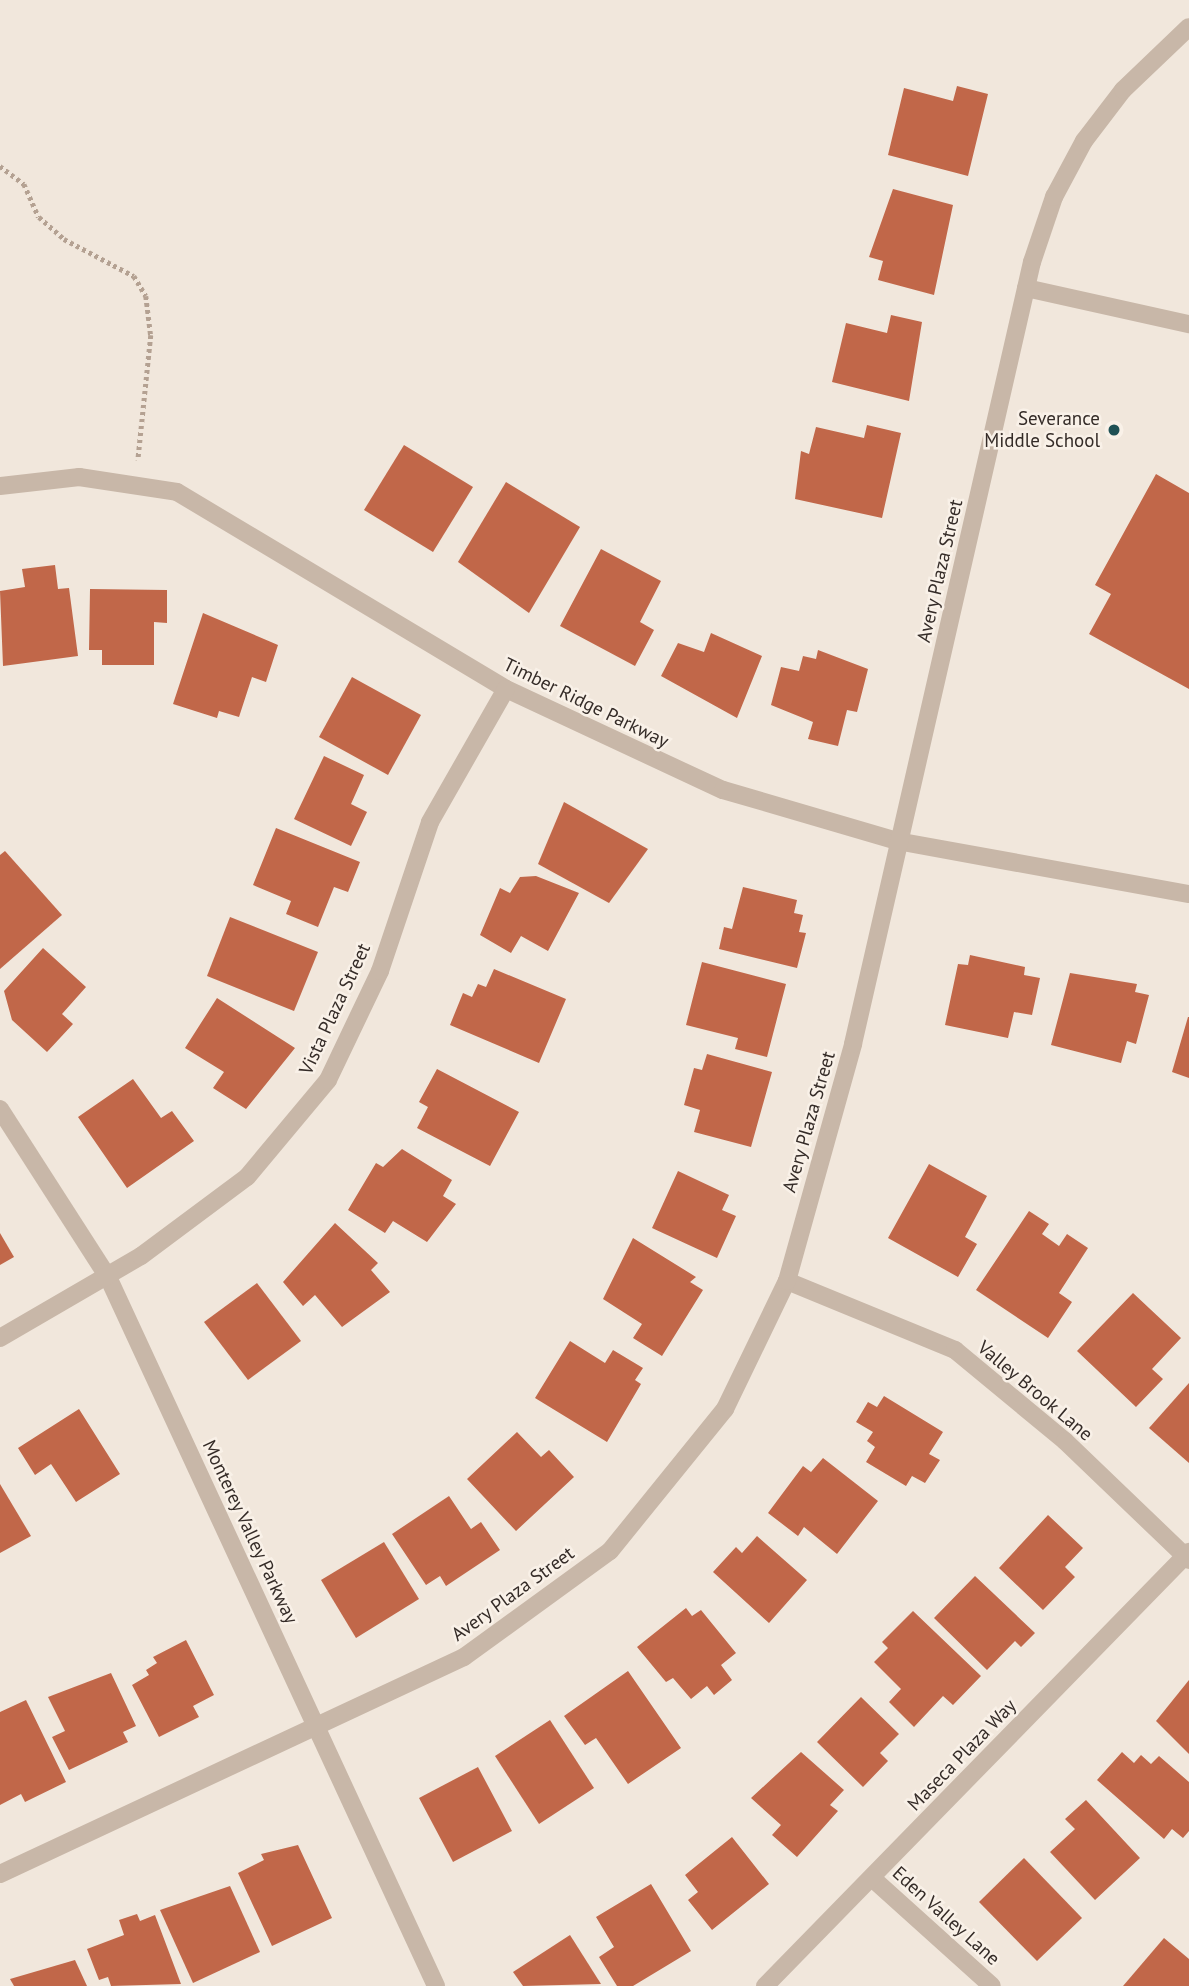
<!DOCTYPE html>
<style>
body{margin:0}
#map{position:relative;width:1189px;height:1986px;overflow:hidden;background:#f1e7dc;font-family:"PT Sans",sans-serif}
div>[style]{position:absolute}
.building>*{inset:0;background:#c16749}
.path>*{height:4.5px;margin-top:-2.25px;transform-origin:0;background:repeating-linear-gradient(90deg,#b4a192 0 3.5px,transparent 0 7px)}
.minor>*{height:18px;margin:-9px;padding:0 9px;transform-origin:9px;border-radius:9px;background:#c8b7a8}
.dots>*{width:19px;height:19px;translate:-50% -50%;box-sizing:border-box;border:4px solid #f9f1e8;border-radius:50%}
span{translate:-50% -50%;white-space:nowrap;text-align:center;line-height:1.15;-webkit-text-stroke:5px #f9f1e8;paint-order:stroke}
.poi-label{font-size:19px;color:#352c28}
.right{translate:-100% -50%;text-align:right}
.street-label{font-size:19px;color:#352c28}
</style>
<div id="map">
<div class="building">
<i style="clip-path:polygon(957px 86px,988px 94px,968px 176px,888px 155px,904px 88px,953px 101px)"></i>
<i style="clip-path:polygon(893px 189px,953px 205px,934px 295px,878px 280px,883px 261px,869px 257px)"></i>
<i style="clip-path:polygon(891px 315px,922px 322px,909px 401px,832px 382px,846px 323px,887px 333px)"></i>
<i style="clip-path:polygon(867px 425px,901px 433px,882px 518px,795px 499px,801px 451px,809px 454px,816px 427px,864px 438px)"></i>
<i style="clip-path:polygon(404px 445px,473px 487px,433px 552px,364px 510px)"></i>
<i style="clip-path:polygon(1156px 474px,1189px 493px,1189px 689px,1089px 634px,1111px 594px,1095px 585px)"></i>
<i style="clip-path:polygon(506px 482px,580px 527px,529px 613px,458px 562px)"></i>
<i style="clip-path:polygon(601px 549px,661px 581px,640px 622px,654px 630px,635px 666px,560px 626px)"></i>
<i style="clip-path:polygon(55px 565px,58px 589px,69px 588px,78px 656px,3px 666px,0 591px,25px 587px,22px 569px)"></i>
<i style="clip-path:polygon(90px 589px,167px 590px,167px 623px,154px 622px,154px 665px,102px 665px,102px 650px,89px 650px)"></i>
<i style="clip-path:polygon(203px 613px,278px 645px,266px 682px,252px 677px,239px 717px,219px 711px,217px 718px,173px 704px)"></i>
<i style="clip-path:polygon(711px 633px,762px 656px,737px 718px,661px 676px,678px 643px,704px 652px)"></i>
<i style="clip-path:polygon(818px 650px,868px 669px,857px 712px,847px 710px,838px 746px,808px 739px,813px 722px,771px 705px,781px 667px,799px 671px,803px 656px,816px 659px)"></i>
<i style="clip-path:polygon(352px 677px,421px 715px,388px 775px,319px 737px)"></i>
<i style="clip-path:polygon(324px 756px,364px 775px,351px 804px,367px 812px,351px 846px,294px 819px)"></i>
<i style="clip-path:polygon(564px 802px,648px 849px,609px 903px,538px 864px)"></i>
<i style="clip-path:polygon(276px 828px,360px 862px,348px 892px,334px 887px,318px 927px,286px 914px,291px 901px,253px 885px)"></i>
<i style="clip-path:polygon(5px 851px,62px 915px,0 969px,0 855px)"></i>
<i style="clip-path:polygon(536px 876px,579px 893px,548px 951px,521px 936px,511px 953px,480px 935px,500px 888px,510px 893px,520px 877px)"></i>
<i style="clip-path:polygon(743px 887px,797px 900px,794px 913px,803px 915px,799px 932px,806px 933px,797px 968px,719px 949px,724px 927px,732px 929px)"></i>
<i style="clip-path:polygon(230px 917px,318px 952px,294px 1011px,207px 976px)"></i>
<i style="clip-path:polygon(43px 948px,86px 987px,62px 1014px,73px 1024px,47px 1052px,12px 1020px,4px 991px)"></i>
<i style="clip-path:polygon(970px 955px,1025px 967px,1024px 975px,1040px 978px,1032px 1015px,1014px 1012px,1008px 1038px,945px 1025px,958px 964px,968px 965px)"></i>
<i style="clip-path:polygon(702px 962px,786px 984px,767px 1057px,735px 1049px,738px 1038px,686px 1025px)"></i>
<i style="clip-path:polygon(494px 969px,566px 999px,539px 1063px,450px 1025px,463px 993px,472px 997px,478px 984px,486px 987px)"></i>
<i style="clip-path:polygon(1070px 973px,1137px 984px,1135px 992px,1149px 995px,1136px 1044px,1127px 1041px,1121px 1063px,1051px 1045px)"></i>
<i style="clip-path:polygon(217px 998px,295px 1048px,246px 1109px,213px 1088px,224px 1072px,185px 1048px)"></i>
<i style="clip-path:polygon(1188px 1017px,1189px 1017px,1189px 1078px,1172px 1072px)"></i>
<i style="clip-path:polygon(707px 1054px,772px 1072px,751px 1147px,694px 1132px,700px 1110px,684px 1105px,694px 1068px,702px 1070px)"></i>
<i style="clip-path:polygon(437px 1069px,519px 1112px,490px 1166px,417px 1128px,428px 1107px,419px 1102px)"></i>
<i style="clip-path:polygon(133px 1079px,161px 1118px,172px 1111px,194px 1141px,127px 1188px,78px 1117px)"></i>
<i style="clip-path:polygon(402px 1149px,452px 1180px,443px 1196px,456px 1204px,427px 1242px,393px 1221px,385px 1233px,348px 1210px,376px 1163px,383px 1167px)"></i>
<i style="clip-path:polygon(929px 1164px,987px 1196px,965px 1237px,977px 1244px,958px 1277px,888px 1238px)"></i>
<i style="clip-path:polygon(678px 1171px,729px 1195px,722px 1210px,736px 1216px,717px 1258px,652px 1228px)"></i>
<i style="clip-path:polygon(1029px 1211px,1049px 1224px,1042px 1234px,1059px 1246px,1067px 1234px,1088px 1248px,1059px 1293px,1072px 1302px,1048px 1338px,976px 1290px)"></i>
<i style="clip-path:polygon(335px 1223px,378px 1263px,371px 1270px,390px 1292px,342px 1327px,315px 1295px,303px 1306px,283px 1282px)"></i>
<i style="clip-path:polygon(0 1233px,14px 1257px,0 1265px)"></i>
<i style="clip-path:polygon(633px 1238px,696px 1277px,690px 1282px,703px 1290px,662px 1356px,633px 1338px,642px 1324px,603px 1299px)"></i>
<i style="clip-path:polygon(257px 1283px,301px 1341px,248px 1380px,204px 1322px)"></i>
<i style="clip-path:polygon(1133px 1293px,1181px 1338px,1152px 1369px,1163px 1379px,1136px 1407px,1077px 1351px)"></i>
<i style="clip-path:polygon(570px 1341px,605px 1363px,613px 1350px,643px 1368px,635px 1380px,641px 1384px,607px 1442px,535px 1398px)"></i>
<i style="clip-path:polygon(1189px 1383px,1189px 1463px,1149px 1428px)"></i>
<i style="clip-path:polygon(884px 1396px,943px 1432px,929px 1454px,940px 1460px,925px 1483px,912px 1476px,906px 1486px,866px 1462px,875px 1447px,867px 1441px,873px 1432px,856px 1422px,868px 1402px,877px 1407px)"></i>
<i style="clip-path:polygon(79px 1409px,120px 1474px,76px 1502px,51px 1464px,35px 1475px,18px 1448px)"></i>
<i style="clip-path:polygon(517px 1432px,541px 1457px,549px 1450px,574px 1477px,516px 1531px,467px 1479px)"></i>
<i style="clip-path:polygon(823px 1458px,878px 1501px,837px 1554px,804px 1527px,798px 1536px,768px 1513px,803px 1466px,811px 1472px)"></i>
<i style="clip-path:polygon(0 1484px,31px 1536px,0 1553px)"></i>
<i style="clip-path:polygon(449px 1496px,471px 1529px,481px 1522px,500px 1550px,446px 1586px,440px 1576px,426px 1585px,392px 1534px)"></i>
<i style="clip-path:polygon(1048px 1515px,1083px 1548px,1065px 1567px,1075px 1577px,1043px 1610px,999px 1568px)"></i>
<i style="clip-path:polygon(757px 1536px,807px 1580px,769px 1623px,713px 1572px,736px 1547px,742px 1553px)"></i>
<i style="clip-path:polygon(384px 1542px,419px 1599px,356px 1638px,321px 1580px)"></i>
<i style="clip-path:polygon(975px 1576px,1035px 1633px,1021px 1647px,1015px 1641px,987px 1670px,934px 1618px)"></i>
<i style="clip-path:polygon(686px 1608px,692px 1616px,701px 1610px,736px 1653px,721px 1665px,732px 1680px,714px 1695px,707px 1686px,691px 1699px,673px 1678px,666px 1682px,637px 1647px)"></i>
<i style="clip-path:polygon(913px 1611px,981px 1676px,953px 1705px,943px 1696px,914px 1727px,889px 1702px,901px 1689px,874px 1662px,888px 1648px,882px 1642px)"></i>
<i style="clip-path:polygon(186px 1640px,214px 1695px,193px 1706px,199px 1717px,159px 1737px,132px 1685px,149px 1675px,146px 1670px,157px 1663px,153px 1657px)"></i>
<i style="clip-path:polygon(628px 1671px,681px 1748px,628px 1784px,596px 1738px,585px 1745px,564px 1716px)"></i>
<i style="clip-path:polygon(111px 1673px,136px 1726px,123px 1732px,128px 1742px,69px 1770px,52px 1737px,65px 1731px,48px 1697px)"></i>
<i style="clip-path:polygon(1189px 1680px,1189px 1754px,1156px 1721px)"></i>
<i style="clip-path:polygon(861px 1697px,899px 1734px,880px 1753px,888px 1761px,863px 1787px,817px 1742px)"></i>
<i style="clip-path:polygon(26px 1700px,66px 1782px,25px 1802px,21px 1794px,0 1805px,0 1712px)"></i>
<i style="clip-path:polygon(550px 1720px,594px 1788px,539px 1824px,495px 1756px)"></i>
<i style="clip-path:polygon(801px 1752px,844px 1790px,830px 1805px,838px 1811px,797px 1857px,772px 1835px,781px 1825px,751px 1798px)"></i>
<i style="clip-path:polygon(1122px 1752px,1134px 1763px,1141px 1755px,1151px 1764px,1159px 1756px,1189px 1782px,1189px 1831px,1183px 1838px,1172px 1829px,1164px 1839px,1097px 1780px)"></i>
<i style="clip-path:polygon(478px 1767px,512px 1831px,453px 1862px,419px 1798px)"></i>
<i style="clip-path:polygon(1086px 1800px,1140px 1858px,1095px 1900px,1050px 1852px,1075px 1829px,1065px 1819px)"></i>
<i style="clip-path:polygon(732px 1837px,769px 1884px,712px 1930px,688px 1900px,698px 1892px,685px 1875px)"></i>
<i style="clip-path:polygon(298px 1845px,332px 1918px,272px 1946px,238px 1873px,264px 1860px,261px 1854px)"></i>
<i style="clip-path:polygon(1024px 1858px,1082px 1918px,1037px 1961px,979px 1902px)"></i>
<i style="clip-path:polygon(651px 1884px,691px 1951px,633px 1986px,617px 1986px,599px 1957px,614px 1947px,596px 1917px)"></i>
<i style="clip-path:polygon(230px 1886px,260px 1952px,193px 1983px,160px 1910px)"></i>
<i style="clip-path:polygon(137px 1914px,140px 1921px,155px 1915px,181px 1984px,111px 1986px,108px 1977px,99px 1980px,87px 1949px,124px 1935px,119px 1920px)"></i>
<i style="clip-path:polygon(570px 1935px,601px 1984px,523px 1986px,513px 1972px)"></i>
<i style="clip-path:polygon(1164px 1938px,1189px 1959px,1189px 1986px,1123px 1986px)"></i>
<i style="clip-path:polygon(75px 1960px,87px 1986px,14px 1986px,10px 1979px)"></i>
</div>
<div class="path">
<i style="left:0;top:166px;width:30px;rotate:37deg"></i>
<i style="left:24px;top:184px;width:36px;rotate:66deg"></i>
<i style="left:39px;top:217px;width:33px;rotate:41deg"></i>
<i style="left:64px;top:239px;width:79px;rotate:27.9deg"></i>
<i style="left:134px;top:276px;width:23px;rotate:59deg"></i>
<i style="left:146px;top:296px;width:39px;rotate:83deg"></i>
<i style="left:151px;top:335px;width:126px;rotate:95.9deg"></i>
</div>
<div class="minor">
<i style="left:1026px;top:288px;width:167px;rotate:12.5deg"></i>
<i style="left:0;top:486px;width:80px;rotate:-6.5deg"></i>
<i style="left:79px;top:477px;width:99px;rotate:8.7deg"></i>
<i style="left:177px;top:492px;width:383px;rotate:30.9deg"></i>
<i style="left:506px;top:689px;width:239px;rotate:25deg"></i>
<i style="left:723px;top:790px;width:181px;rotate:16.3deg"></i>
<i style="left:897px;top:841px;width:297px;rotate:10.3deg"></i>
<i style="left:0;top:1109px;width:200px;rotate:57.3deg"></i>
<i style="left:108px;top:1277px;width:781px;rotate:65.17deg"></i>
<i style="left:787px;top:1281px;width:182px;rotate:22.3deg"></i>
<i style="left:955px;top:1350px;width:143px;rotate:39.6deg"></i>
<i style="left:1065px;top:1441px;width:172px;rotate:43.8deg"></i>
<i style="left:0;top:1338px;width:163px;rotate:-30.2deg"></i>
<i style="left:141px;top:1256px;width:132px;rotate:-36.7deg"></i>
<i style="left:247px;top:1177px;width:126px;rotate:-50.1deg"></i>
<i style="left:328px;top:1080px;width:121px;rotate:-64.5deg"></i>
<i style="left:380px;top:971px;width:157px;rotate:-71.4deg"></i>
<i style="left:430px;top:822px;width:153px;rotate:-60.3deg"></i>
<i style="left:0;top:1874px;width:512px;rotate:-25.06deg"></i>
<i style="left:464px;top:1657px;width:180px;rotate:-36deg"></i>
<i style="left:610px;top:1551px;width:183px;rotate:-51deg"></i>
<i style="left:725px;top:1409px;width:142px;rotate:-64.2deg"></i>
<i style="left:787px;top:1281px;width:246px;rotate:-74.4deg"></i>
<i style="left:853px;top:1044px;width:802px;rotate:-77.11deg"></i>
<i style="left:1032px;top:262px;width:69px;rotate:-71.3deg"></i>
<i style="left:1054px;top:197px;width:64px;rotate:-61.8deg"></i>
<i style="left:1084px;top:141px;width:64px;rotate:-52.6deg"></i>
<i style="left:1123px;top:90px;width:91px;rotate:-43.7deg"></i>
<i style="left:872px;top:1878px;width:161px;rotate:42deg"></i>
<i style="left:765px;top:1986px;width:607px;rotate:-45.67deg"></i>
</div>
<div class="dots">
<i style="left:1114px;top:430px;background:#1f5155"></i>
</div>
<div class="poi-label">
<span class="right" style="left:1100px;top:430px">Severance<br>Middle School</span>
</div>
<div class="street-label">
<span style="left:940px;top:571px;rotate:-77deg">Avery Plaza Street</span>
<span style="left:586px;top:703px;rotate:26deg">Timber Ridge Parkway</span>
<span style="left:335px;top:1009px;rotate:-65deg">Vista Plaza Street</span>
<span style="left:809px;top:1122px;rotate:-74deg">Avery Plaza Street</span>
<span style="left:1035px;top:1391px;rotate:40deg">Valley Brook Lane</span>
<span style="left:250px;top:1532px;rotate:65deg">Monterey Valley Parkway</span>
<span style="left:513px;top:1594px;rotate:-36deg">Avery Plaza Street</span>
<span style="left:962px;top:1755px;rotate:-46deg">Maseca Plaza Way</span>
<span style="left:946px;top:1916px;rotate:42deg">Eden Valley Lane</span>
</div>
</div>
